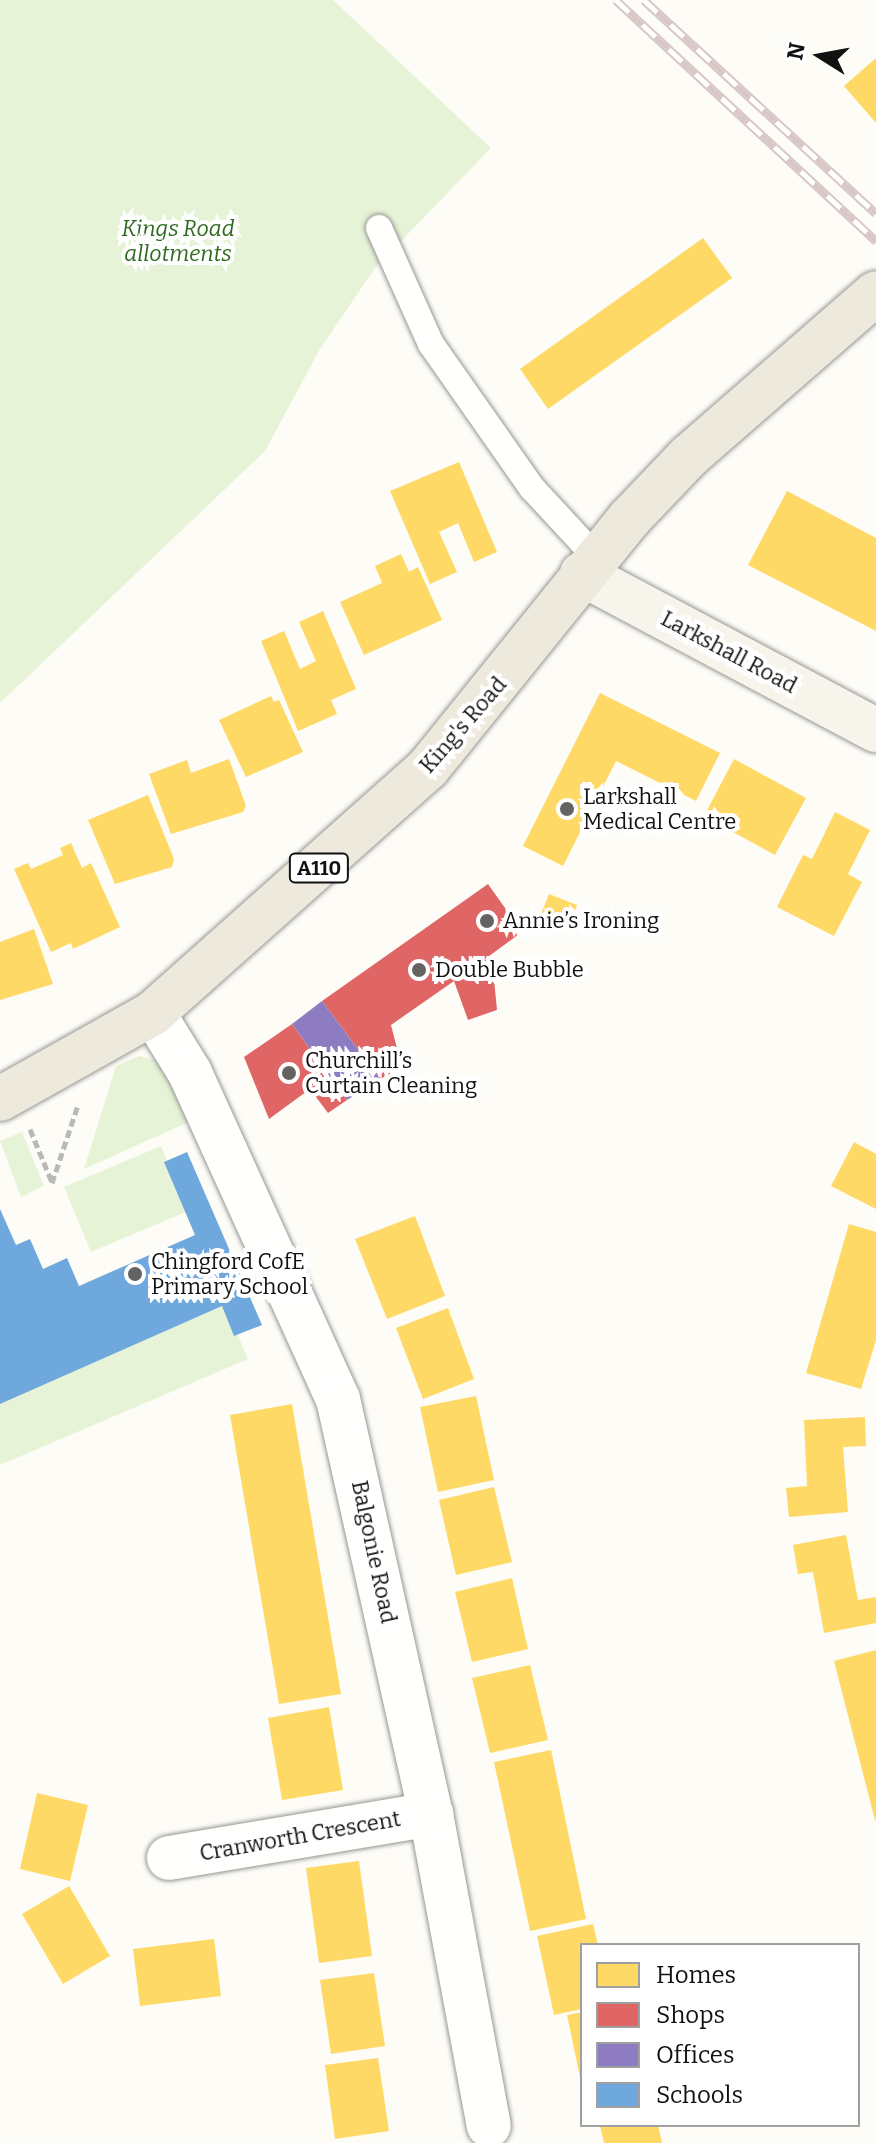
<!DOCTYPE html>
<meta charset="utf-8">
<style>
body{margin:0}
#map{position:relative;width:876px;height:2143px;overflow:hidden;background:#fdfcf7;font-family:Bitter,serif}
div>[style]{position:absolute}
.green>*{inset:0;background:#e7f3d7}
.homes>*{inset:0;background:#ffd966}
.shops>*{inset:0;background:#e06666}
.offices>*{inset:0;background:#8e7cc3}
.schools>*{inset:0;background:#6fa8dc}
.path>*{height:5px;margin-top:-2.5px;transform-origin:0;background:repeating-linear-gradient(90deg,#b9b9b8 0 8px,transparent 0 12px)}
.roads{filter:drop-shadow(0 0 2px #979795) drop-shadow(0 0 2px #979795)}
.lane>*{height:26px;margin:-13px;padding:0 13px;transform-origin:13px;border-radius:13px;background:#fffffe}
.street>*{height:44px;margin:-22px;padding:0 22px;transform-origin:22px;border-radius:22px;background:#fffffe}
.secondary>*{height:44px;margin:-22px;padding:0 22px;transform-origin:22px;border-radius:22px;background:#f6f4eb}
.primary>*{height:44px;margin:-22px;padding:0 22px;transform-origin:22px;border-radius:22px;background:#ede9dc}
.rail>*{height:9px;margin-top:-4.5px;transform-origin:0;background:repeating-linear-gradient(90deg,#fff 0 18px,#d9c6c7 0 36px);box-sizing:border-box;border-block:2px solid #d9c6c7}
.dots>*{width:22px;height:22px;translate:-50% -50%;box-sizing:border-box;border:4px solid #fff;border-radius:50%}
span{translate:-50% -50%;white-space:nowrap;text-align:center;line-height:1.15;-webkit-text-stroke:8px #fff;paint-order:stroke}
.shield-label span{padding:2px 6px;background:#fff;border:2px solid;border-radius:6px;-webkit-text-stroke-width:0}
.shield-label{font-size:20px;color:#111;font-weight:700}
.park-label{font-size:22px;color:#2f6b1f;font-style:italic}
.street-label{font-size:22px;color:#111}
.poi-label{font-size:22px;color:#111}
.left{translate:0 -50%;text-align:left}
.legend{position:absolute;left:580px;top:1943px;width:280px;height:184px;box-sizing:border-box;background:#fff;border:2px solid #a0a0a0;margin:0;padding:10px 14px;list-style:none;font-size:24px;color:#111}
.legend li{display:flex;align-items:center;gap:16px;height:40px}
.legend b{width:40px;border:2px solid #a0a0a0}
.north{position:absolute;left:780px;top:16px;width:80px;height:80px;-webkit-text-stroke:6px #fff;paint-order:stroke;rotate:281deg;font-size:22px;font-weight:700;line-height:32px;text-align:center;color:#111}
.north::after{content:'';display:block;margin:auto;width:28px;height:36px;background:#111;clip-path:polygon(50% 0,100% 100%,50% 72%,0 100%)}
</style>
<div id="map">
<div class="green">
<i style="clip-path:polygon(0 0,333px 0,491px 148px,375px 268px,320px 349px,265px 451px,0 703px)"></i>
<i style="clip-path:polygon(139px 1056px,164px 1062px,200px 1117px,84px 1169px,116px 1066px)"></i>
<i style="clip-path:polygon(22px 1132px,44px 1186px,21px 1197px,0 1141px)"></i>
<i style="clip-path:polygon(161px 1146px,188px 1211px,91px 1252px,64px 1187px)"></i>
<i style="clip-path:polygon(225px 1305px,248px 1359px,0 1465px,0 1401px)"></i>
</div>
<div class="homes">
<i style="clip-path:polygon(876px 58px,876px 123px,844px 86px)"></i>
<i style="clip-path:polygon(703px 238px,732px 278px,548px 409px,520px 369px)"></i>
<i style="clip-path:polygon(459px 462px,497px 552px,474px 562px,458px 523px,439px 532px,457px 572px,430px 584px,390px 491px)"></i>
<i style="clip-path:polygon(787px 491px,876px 538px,876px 631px,748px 565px)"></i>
<i style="clip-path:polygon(401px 554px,409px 572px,418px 567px,442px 620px,364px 655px,340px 602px,382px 583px,375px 566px)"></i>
<i style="clip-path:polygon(323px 611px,356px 689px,331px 700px,337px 714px,298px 731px,261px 641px,284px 631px,300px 669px,316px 661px,299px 622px)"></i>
<i style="clip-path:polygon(600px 693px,720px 753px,696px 801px,616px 761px,563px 866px,523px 846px)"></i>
<i style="clip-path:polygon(271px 696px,274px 702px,279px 700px,303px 752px,246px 777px,219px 720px)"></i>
<i style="clip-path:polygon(229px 759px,246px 806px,243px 812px,171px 834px,149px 774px,187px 760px,191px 773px)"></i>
<i style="clip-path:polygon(734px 759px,806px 798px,775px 855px,704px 816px)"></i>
<i style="clip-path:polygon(148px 795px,174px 859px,172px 867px,115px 884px,88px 820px)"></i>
<i style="clip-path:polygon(835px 812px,870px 830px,848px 874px,862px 882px,834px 936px,777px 907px,803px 855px,812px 859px)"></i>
<i style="clip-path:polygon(71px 843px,82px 868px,91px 863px,120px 927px,73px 949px,71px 943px,51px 952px,14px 869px,28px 863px,31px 869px,63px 855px,60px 848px)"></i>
<i style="clip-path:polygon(549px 894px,577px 905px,569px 925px,541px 914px)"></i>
<i style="clip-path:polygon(34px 929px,53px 984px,0 1000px,0 942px)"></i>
<i style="clip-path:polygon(854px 1142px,876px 1154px,876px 1209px,831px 1186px)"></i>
<i style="clip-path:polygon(415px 1216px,445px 1296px,387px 1319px,355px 1239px)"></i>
<i style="clip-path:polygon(849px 1224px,876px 1232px,876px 1340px,861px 1389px,806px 1373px)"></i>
<i style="clip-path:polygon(448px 1308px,474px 1379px,423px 1399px,396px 1328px)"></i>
<i style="clip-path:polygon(476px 1396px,494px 1480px,438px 1492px,420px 1407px)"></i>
<i style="clip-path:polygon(292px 1404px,341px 1694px,279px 1704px,230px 1415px)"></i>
<i style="clip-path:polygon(865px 1417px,866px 1446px,843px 1447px,848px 1512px,789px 1517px,786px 1488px,807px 1486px,804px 1420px)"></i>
<i style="clip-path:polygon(494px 1487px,512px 1562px,456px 1575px,439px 1500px)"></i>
<i style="clip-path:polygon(846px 1535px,858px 1600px,876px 1597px,876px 1623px,824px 1633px,813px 1572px,798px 1574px,793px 1545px)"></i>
<i style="clip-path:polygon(512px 1578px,528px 1649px,472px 1662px,455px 1592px)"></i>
<i style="clip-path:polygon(876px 1650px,876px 1820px,875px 1820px,834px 1661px)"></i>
<i style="clip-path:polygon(530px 1665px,548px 1740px,490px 1753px,472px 1678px)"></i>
<i style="clip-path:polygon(329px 1707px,343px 1790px,282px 1800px,268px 1718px)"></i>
<i style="clip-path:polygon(551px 1750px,586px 1919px,530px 1931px,494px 1762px)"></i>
<i style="clip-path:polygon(37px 1793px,88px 1805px,70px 1881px,20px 1869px)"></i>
<i style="clip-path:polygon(359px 1861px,372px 1956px,319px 1963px,306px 1868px)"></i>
<i style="clip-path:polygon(69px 1886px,110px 1956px,63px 1984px,22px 1914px)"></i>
<i style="clip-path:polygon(593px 1924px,598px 1945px,582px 1945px,582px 2009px,554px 2015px,537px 1936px)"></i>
<i style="clip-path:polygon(214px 1939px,221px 1996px,140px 2006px,133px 1949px)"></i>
<i style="clip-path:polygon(374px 1973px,385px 2046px,331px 2054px,320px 1980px)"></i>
<i style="clip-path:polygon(582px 2012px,582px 2081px,581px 2082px,567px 2015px)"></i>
<i style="clip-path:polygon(378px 2058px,389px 2131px,335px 2139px,325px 2065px)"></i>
<i style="clip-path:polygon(600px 2125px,658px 2125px,662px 2143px,604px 2143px)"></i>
</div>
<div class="shops">
<i style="clip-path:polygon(488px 884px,522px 932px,485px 959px,493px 969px,497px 1010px,468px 1020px,454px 981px,391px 1025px,402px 1068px,380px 1079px,322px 1001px)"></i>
<i style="clip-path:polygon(292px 1024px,347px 1100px,328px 1113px,310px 1089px,269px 1119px,244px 1057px)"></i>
</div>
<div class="offices">
<i style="clip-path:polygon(322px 1001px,380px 1079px,347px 1100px,292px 1024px)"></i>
</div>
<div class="schools">
<i style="clip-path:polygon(187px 1152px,262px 1325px,234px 1336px,222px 1306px,0 1404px,0 1209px,16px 1245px,30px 1239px,43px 1269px,67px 1258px,79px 1286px,195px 1235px,164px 1162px)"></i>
</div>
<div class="path">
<i style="left:30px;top:1129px;width:57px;rotate:67.5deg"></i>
<i style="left:52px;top:1183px;width:82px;rotate:-71.6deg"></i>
</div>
<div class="roads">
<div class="lane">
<i style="left:379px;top:228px;width:127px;rotate:65.9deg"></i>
<i style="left:431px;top:344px;width:176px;rotate:55deg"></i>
<i style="left:532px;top:488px;width:94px;rotate:47.2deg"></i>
</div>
<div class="street">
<i style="left:153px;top:1013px;width:70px;rotate:58.3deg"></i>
<i style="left:190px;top:1073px;width:358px;rotate:65.6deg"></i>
<i style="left:338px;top:1399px;width:425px;rotate:77.4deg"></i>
<i style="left:431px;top:1814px;width:317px;rotate:79.5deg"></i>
<i style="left:169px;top:1858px;width:266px;rotate:-9.5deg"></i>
</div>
<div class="secondary">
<i style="left:582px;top:574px;width:333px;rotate:28deg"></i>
</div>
<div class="primary">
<i style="left:0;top:1099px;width:176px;rotate:-29.3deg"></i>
<i style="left:153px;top:1013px;width:368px;rotate:-41.7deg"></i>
<i style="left:428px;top:768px;width:321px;rotate:-51.1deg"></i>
<i style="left:630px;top:518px;width:84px;rotate:-46.4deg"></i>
<i style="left:688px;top:457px;width:249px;rotate:-41.1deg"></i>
</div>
</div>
<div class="rail">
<i style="left:616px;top:0;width:355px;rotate:42.8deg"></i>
<i style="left:644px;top:0;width:315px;rotate:42.6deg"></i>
</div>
<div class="dots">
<i style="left:567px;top:809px;background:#646362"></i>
<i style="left:487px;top:921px;background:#646362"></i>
<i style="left:419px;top:970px;background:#646362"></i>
<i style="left:289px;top:1073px;background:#646362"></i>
<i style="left:135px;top:1274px;background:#646362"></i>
</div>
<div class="shield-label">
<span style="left:319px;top:868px">A110</span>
</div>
<div class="park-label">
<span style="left:178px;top:241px">Kings Road<br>allotments</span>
</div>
<div class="street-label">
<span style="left:729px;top:652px;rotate:28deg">Larkshall Road</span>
<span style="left:463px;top:725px;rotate:-49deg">King's Road</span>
<span style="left:374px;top:1552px;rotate:78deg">Balgonie Road</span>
<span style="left:300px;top:1836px;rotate:-10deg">Cranworth Crescent</span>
</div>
<div class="poi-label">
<span class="left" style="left:583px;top:809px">Larkshall<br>Medical Centre</span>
<span class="left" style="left:503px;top:921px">Annie’s Ironing</span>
<span class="left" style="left:435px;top:970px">Double Bubble</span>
<span class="left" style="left:305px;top:1073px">Churchill’s<br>Curtain Cleaning</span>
<span class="left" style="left:151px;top:1274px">Chingford CofE<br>Primary School</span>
</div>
<ul class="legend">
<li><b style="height:22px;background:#ffd966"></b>Homes</li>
<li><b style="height:22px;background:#e06666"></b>Shops</li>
<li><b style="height:22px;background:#8e7cc3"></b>Offices</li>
<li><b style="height:22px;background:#6fa8dc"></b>Schools</li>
</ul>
<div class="north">N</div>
</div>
